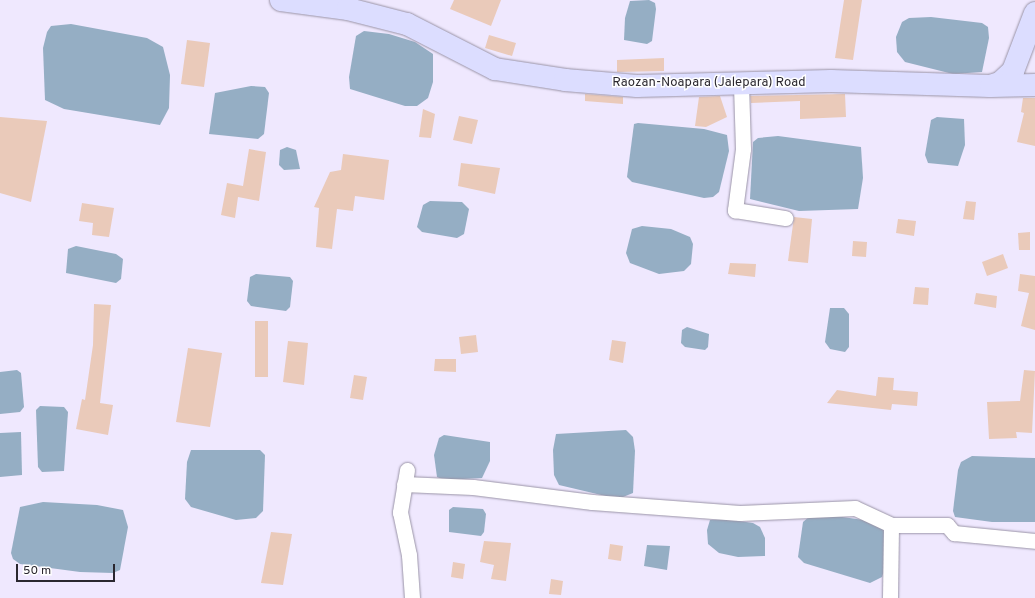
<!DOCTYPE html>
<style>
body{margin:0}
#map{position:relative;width:1035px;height:598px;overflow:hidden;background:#efe8fe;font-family:Overpass,sans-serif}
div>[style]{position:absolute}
.water>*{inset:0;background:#95aec4}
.building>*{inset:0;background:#eacaba}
.roads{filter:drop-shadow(0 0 1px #9a94a7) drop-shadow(0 0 1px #9a94a7)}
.street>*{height:15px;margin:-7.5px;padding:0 7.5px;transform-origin:7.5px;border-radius:7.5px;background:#fff}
.secondary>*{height:22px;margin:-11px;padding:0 11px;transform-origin:11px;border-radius:11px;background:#dcddff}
span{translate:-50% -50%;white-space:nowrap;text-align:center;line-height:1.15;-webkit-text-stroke:3px #fff;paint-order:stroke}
.street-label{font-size:13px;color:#2a272f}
.scale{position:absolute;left:16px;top:564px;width:99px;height:18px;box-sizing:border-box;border:2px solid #2a272f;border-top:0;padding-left:5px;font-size:12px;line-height:14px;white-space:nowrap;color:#2a272f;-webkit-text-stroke:3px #fff;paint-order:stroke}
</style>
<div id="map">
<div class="water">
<i style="clip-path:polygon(649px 0,655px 3px,656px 9px,652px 41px,647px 44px,624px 40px,625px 18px,630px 1px)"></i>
<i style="clip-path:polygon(931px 17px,982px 23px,988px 27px,989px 38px,982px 72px,953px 74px,905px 62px,897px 52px,896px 37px,902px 22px,909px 18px)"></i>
<i style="clip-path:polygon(71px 24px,147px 38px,163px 47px,170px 75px,169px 108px,160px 125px,64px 109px,45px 100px,43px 48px,47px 32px,51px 26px)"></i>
<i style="clip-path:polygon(364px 31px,389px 34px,415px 42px,433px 54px,433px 82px,428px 98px,417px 106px,405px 106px,350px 89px,349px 77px,356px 36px)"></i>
<i style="clip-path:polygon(251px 86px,265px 87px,269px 93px,264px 134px,258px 139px,209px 134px,215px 93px)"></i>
<i style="clip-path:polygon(937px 117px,964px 119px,965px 145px,958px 166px,928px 163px,925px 155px,931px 120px)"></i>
<i style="clip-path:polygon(638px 123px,704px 129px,727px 135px,729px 151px,719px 192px,713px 197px,704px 198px,632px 182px,627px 177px,634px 124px)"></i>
<i style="clip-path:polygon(778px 136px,861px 147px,863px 178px,858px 209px,799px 211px,750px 199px,753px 142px,758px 138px)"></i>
<i style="clip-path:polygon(287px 147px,296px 150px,300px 169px,284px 170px,279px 165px,280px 150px)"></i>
<i style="clip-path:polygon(430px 201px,462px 202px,469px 209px,464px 234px,457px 238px,422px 232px,417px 227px,423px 205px)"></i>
<i style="clip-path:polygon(642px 226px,671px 229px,690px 237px,693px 244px,691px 264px,684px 271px,659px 274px,630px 263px,626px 253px,632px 229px)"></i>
<i style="clip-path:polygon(76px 246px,116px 254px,123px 259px,121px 279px,116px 283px,66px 273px,68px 249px)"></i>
<i style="clip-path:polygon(256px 274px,290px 277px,293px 281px,290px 307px,286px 311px,251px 306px,247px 301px,250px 277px)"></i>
<i style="clip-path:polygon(830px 308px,844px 308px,849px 314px,849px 347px,845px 352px,830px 349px,825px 342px)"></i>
<i style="clip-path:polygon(687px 327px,709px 334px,708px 347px,705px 350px,685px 347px,681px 343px,682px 330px)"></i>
<i style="clip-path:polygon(17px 370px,21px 373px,24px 407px,20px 412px,0 414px,0 372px)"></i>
<i style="clip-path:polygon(40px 406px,64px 407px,68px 412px,64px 471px,42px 472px,38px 467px,36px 410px)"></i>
<i style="clip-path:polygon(626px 430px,633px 437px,635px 451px,633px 493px,618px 499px,559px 485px,554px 475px,553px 450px,556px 434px)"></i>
<i style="clip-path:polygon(21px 432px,22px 475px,0 477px,0 433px)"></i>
<i style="clip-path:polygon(444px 435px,490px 442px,490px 461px,482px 478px,444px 480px,437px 477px,434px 455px,439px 438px)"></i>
<i style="clip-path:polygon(191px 450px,260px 450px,265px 455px,263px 511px,256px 518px,236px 520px,191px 507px,185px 499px,187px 462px)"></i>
<i style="clip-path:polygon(972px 456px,1035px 458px,1035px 522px,992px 522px,955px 517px,953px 511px,958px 470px,961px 462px)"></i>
<i style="clip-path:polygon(43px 502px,97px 505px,123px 510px,128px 527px,120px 570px,113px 573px,80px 572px,20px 564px,13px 559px,11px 553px,20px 507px)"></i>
<i style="clip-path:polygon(453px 507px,483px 509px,486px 514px,484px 532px,481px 536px,449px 532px,449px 510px)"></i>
<i style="clip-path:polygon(828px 515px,871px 521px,883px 528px,887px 535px,887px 562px,882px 577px,870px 583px,804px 563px,798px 557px,803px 522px,810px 516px)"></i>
<i style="clip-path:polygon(725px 519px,753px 523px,760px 527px,765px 538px,765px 556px,738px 557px,719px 553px,708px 544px,707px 530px,710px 520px)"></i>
<i style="clip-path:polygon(647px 545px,670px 546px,667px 570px,644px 566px)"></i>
</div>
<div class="building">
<i style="clip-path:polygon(454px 0,501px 0,491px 26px,450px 9px)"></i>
<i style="clip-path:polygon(844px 0,862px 0,853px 60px,835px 58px)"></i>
<i style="clip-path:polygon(489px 35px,516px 43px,512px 56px,485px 48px)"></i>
<i style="clip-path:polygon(187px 40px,210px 43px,204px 87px,181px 84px)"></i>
<i style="clip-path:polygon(664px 58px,664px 71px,617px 72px,617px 60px)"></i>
<i style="clip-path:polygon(585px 94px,623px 97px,623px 104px,585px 101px)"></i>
<i style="clip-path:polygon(845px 94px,846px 117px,800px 119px,800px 101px,751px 103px,750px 96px)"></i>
<i style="clip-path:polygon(720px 96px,727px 117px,706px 127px,695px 126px,699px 97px)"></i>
<i style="clip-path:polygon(1023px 98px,1035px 98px,1035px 146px,1017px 142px,1024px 113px,1021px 112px)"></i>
<i style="clip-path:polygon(423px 109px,435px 114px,431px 138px,419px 137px)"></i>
<i style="clip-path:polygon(459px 116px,478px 120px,472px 144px,453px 140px)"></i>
<i style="clip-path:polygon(0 117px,47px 121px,31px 202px,0 193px)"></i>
<i style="clip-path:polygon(249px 149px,266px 152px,259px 201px,238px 197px,235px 218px,221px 215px,227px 183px,243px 186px)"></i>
<i style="clip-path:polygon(343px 154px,389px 160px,384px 200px,355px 196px,353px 211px,337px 209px,332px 249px,316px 247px,319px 208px,314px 207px,330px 172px,341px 170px)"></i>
<i style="clip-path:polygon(461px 163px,500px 168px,495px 194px,458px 186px)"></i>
<i style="clip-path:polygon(966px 201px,976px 202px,974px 220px,963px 219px)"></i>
<i style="clip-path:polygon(82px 203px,114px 208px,109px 237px,92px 235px,93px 223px,79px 221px)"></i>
<i style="clip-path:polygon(794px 217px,812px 219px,808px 263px,788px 261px)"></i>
<i style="clip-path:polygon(898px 219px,916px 221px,914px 236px,896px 233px)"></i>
<i style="clip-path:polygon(1030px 232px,1030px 250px,1019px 250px,1018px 233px)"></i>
<i style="clip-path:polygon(853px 241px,867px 242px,866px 257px,852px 256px)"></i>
<i style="clip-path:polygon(1003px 254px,1008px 268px,987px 276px,982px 262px)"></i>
<i style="clip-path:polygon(730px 263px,756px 264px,755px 277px,728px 274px)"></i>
<i style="clip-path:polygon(1020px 274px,1035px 276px,1035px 330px,1021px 326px,1029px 293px,1018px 291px)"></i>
<i style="clip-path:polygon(915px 287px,929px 288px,928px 305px,913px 304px)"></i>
<i style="clip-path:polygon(976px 293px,997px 296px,996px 308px,974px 304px)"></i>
<i style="clip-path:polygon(94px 304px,111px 305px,100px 403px,113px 405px,108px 435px,76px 429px,82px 399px,85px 400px,93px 345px)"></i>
<i style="clip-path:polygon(255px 321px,268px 321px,268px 377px,255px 377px)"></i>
<i style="clip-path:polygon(476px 335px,478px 352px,461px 354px,459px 337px)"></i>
<i style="clip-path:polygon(612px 340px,626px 342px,623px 363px,609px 360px)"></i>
<i style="clip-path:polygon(288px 341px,308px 343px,304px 385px,283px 382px)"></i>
<i style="clip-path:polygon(188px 348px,222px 353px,210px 427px,176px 422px)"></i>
<i style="clip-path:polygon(435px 359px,456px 359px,456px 372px,434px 371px)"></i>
<i style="clip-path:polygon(1024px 370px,1035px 371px,1032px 433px,1016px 432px,1017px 438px,989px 439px,987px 402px,1020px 401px)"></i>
<i style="clip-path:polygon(354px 375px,367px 377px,363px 400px,350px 398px)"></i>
<i style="clip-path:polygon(878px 377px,894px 378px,893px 390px,918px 392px,917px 406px,892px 404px,891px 410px,827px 403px,837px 390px,876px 396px)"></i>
<i style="clip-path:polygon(271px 532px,292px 534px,283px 585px,261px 583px)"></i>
<i style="clip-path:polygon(484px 541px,511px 543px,506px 581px,491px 579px,494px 565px,480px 562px)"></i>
<i style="clip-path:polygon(610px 544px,623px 546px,621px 561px,608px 559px)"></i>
<i style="clip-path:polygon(453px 562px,465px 564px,463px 579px,451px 577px)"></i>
<i style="clip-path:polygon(551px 579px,563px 581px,561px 595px,549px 594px)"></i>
</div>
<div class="roads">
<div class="street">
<i style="left:741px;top:85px;width:64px;rotate:88.2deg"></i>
<i style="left:743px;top:149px;width:62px;rotate:97.5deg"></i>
<i style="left:735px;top:210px;width:51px;rotate:9.1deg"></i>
<i style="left:407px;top:470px;width:43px;rotate:99.5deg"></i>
<i style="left:400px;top:512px;width:44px;rotate:78.2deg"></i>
<i style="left:409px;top:555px;width:43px;rotate:86deg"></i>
<i style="left:404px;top:484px;width:69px;rotate:2.5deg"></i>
<i style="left:473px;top:487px;width:120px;rotate:7.2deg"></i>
<i style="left:592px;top:502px;width:148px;rotate:4.3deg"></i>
<i style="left:740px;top:513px;width:115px;rotate:-2.5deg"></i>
<i style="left:855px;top:508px;width:40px;rotate:25deg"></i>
<i style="left:891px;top:525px;width:56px"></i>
<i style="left:947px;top:525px;width:11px;rotate:49deg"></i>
<i style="left:954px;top:533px;width:81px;rotate:5.6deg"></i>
<i style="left:890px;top:598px;width:73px;rotate:-89.2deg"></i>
</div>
<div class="secondary">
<i style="left:281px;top:0;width:68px;rotate:7.7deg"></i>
<i style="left:348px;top:9px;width:61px;rotate:14.3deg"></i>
<i style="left:407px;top:24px;width:99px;rotate:27.1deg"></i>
<i style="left:495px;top:69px;width:71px;rotate:8.9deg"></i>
<i style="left:565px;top:80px;width:72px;rotate:4.8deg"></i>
<i style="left:637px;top:86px;width:194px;rotate:-1.5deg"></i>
<i style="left:831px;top:81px;width:159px;rotate:1.8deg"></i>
<i style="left:990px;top:86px;width:10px;rotate:-17deg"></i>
<i style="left:1000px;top:83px;width:18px;rotate:-43deg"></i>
<i style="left:1013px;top:71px;width:62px;rotate:-69.2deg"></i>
<i style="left:991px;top:86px;width:44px;rotate:-1.3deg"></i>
</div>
</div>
<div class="street-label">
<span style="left:709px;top:83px">Raozan-Noapara (Jalepara) Road</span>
</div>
<div class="scale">50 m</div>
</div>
